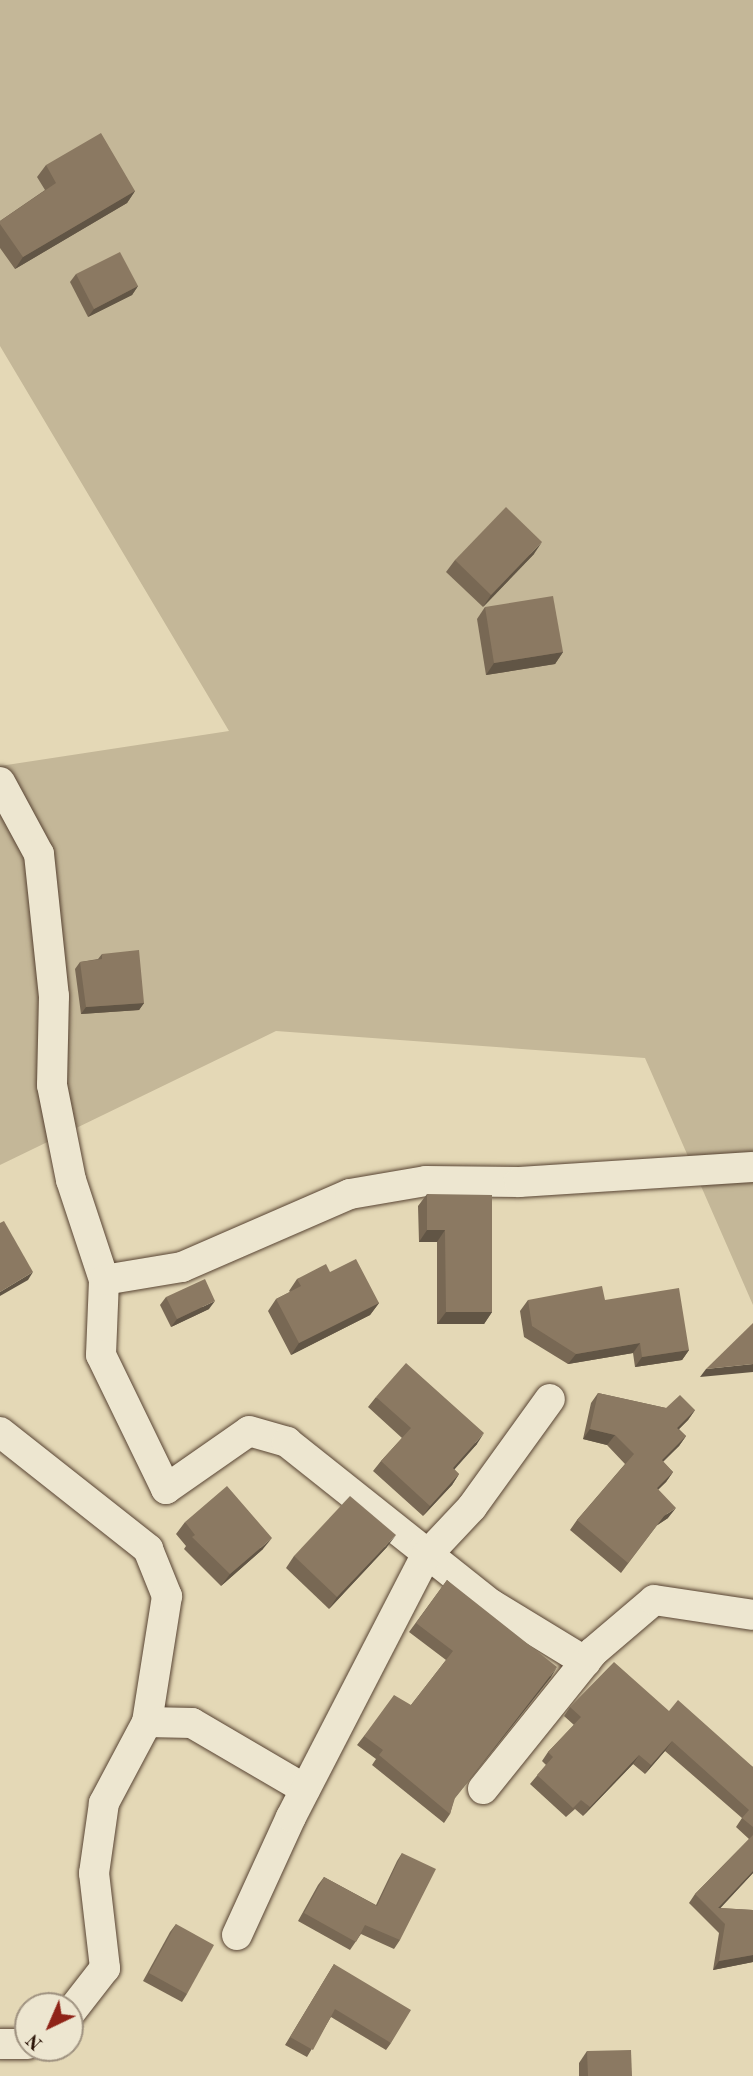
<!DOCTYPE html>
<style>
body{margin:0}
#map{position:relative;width:753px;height:2076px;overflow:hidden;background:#e4d8b6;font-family:"Old Standard TT",serif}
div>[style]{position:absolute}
.green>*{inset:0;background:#c4b798}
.roads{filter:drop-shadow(0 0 2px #584433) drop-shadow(0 0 2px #584433)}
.minor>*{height:30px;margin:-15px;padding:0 15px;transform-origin:15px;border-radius:15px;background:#ede6d0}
.wall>*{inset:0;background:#786854}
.shaded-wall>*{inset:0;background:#615545}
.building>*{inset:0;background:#8b7962}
span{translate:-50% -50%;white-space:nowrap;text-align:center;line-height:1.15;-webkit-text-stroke:6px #ede6d0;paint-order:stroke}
.north{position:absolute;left:14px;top:1992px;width:70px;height:70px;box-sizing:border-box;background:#ede6d0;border:2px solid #9f9280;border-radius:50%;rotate:224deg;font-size:19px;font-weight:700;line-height:28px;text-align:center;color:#2a1307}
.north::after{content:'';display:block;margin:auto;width:24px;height:32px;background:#8f2418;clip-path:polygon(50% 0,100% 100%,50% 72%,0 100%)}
</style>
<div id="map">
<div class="green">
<i style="clip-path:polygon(0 0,753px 0,753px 1305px,645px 1058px,276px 1031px,0 1165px,0 766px,229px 731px,0 346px)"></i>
</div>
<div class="roads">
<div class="minor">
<i style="left:0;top:782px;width:82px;rotate:61.6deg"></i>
<i style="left:39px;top:854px;width:143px;rotate:84deg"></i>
<i style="left:54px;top:996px;width:89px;rotate:91.3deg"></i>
<i style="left:52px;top:1085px;width:97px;rotate:78.7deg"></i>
<i style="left:71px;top:1180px;width:105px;rotate:71.7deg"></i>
<i style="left:104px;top:1280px;width:75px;rotate:92.3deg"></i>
<i style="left:101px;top:1355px;width:149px;rotate:64.1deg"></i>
<i style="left:166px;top:1489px;width:101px;rotate:-34.9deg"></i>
<i style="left:249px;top:1431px;width:40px;rotate:16deg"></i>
<i style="left:287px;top:1442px;width:260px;rotate:38.5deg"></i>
<i style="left:491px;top:1604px;width:111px;rotate:31.4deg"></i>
<i style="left:104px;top:1280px;width:79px;rotate:-9.5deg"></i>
<i style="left:182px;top:1267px;width:183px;rotate:-23.5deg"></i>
<i style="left:350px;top:1194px;width:77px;rotate:-9.7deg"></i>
<i style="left:426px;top:1181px;width:93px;rotate:0.6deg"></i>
<i style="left:519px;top:1182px;width:234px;rotate:-3.7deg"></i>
<i style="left:0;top:1432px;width:189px;rotate:38.3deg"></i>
<i style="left:148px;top:1549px;width:51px;rotate:68deg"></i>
<i style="left:167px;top:1596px;width:128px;rotate:99deg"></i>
<i style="left:147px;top:1722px;width:92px;rotate:118deg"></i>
<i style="left:104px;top:1803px;width:71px;rotate:98.1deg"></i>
<i style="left:94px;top:1873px;width:96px;rotate:83.4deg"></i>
<i style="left:105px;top:1968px;width:57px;rotate:127.9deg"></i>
<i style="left:147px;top:1722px;width:45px;rotate:1.3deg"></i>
<i style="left:192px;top:1723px;width:131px;rotate:30.3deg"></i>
<i style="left:483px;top:1789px;width:176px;rotate:-51.2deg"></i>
<i style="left:593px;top:1652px;width:80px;rotate:-40.4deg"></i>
<i style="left:654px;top:1600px;width:100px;rotate:8.6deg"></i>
<i style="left:237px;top:1935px;width:130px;rotate:-65.4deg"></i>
<i style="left:291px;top:1817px;width:294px;rotate:-62.7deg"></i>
<i style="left:426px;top:1556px;width:67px;rotate:-46.8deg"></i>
<i style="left:472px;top:1507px;width:133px;rotate:-54.2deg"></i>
<i style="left:0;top:2044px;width:28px"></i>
</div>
</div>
<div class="wall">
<i style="clip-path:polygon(46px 165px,135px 191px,127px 203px,15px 269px,0 248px,0 221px,45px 190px,37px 177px)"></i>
<i style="clip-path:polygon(76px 274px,138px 286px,132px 295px,88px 317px,70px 282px)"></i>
<i style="clip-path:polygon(534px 554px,483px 607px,446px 572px,455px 560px)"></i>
<i style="clip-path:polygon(485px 607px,563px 652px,555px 664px,486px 675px,477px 619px)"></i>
<i style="clip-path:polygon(102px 954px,144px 1003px,139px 1010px,81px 1014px,75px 969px,80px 962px,98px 959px)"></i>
<i style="clip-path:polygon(427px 1194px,492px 1312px,484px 1324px,437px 1324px,437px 1242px,419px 1242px,418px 1206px)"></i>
<i style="clip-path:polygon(330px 1272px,379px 1303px,370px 1315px,291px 1355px,268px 1311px,276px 1299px,290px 1292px,289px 1291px,297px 1279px)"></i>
<i style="clip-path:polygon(166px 1297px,209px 1309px,171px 1327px,160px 1305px)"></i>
<i style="clip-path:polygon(528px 1300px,605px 1300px,689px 1350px,682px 1360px,635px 1367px,633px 1353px,568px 1364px,524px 1337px,520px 1311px)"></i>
<i style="clip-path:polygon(598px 1393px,666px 1408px,695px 1410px,688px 1420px,679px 1429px,686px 1436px,679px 1446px,663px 1462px,673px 1472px,666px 1482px,658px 1490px,668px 1518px,656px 1526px,621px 1573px,570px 1530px,577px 1520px,625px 1464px,607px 1445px,583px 1439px,591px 1403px)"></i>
<i style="clip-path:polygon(376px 1397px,477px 1444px,454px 1469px,459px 1474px,452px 1485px,423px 1516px,373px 1471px,381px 1461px,402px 1438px,368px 1407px)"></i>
<i style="clip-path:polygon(185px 1522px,263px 1549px,221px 1586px,184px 1549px,186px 1546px,176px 1534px)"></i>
<i style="clip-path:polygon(387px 1547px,329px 1609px,286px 1568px,294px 1556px)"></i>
<i style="clip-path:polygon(447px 1580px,551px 1677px,454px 1799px,450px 1814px,444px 1823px,372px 1765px,376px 1759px,357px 1745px,364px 1736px,411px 1705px,446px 1660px,409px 1632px)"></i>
<i style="clip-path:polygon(570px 1707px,669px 1711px,753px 1767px,753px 1873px,720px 1908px,753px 1910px,753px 1962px,713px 1970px,719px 1933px,689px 1903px,695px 1894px,749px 1839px,736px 1827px,742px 1818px,665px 1751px,645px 1774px,633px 1764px,583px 1816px,575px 1809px,566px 1817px,530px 1784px,546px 1765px,542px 1761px,548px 1752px,574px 1725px,564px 1716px)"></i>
<i style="clip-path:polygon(402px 1853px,400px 1940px,394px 1949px,361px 1934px,350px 1950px,298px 1921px,318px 1885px,324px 1877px,376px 1905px,397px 1861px)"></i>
<i style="clip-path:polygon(176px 1924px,187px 1994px,182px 2002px,143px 1981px,170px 1932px)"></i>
<i style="clip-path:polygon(334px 1964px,391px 2043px,386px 2050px,331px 2017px,307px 2057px,285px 2045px)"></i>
<i style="clip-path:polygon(587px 2051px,632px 2076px,579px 2076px,579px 2063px)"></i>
</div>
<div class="shaded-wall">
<i style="clip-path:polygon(135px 191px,127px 203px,15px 269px,23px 257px)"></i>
<i style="clip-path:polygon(138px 286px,132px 295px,88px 317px,94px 309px)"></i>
<i style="clip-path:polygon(542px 542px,534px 554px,483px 607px,491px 595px)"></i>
<i style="clip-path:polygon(563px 652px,555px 664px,486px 675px,494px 663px)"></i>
<i style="clip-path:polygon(144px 1003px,139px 1010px,81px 1014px,86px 1007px)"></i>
<i style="clip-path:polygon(427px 1230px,445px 1230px,437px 1242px,419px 1242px)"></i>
<i style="clip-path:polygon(33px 1272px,28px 1280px,0 1296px,0 1292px)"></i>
<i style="clip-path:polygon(215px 1301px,209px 1309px,171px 1327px,177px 1319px)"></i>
<i style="clip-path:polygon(379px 1303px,370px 1315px,291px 1355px,299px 1343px)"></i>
<i style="clip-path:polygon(446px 1312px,492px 1312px,484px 1324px,437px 1324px)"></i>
<i style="clip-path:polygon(640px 1343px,633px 1353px,568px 1364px,576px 1354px)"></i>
<i style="clip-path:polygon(689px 1350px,682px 1360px,635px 1367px,642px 1357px)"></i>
<i style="clip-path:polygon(753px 1364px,753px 1372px,700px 1377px,706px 1369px)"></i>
<i style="clip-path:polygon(695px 1410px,688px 1420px,670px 1438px,677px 1428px)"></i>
<i style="clip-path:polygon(590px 1429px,615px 1435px,607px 1445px,583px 1439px)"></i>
<i style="clip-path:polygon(484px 1433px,477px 1444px,446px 1479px,453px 1468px)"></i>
<i style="clip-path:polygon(686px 1436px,679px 1446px,654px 1470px,662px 1460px)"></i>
<i style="clip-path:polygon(673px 1472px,666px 1482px,649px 1498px,657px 1488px)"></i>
<i style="clip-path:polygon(459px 1474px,452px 1485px,423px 1516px,430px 1506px)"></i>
<i style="clip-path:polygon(676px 1508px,668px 1518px,656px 1526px,621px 1573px,664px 1516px)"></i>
<i style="clip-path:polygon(396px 1535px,387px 1547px,329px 1609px,337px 1597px)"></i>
<i style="clip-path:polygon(272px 1538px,263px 1549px,221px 1586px,230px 1574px)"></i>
<i style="clip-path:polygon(557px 1667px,551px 1677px,448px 1807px,455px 1798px)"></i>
<i style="clip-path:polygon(672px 1741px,665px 1751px,645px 1774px,651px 1765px)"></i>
<i style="clip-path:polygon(639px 1755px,633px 1764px,583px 1816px,590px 1807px)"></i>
<i style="clip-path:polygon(753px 1871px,753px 1873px,715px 1914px,718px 1908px)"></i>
<i style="clip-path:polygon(753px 1955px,753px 1962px,713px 1970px,719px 1961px)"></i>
</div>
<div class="building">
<i style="clip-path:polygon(101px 133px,135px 191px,23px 257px,0 224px,0 221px,56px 183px,46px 165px)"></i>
<i style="clip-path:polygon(120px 252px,138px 286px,94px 309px,76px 274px)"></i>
<i style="clip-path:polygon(506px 507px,542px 542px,491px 595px,455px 560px)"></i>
<i style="clip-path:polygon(553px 596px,563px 652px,494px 663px,485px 607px)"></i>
<i style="clip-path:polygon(139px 950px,144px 1003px,86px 1007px,80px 962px,102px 959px,102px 954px)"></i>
<i style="clip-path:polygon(427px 1194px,492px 1195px,492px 1312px,446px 1312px,445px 1230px,427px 1230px)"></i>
<i style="clip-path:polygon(4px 1221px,33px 1272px,0 1292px,0 1223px)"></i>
<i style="clip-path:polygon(356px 1259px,379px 1303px,299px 1343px,276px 1299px,301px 1286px,297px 1279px,326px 1264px,330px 1272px)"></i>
<i style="clip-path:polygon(205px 1279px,215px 1301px,177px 1319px,166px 1297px)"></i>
<i style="clip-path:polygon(602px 1286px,605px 1300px,679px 1288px,689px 1350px,642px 1357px,640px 1343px,576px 1354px,532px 1326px,528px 1300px)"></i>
<i style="clip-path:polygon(753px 1323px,753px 1364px,706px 1369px)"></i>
<i style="clip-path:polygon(406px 1363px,484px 1433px,453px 1468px,459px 1474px,430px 1506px,381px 1461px,411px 1428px,376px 1397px)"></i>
<i style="clip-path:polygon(598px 1393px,666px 1408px,680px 1395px,695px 1410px,677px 1428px,686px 1436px,662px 1460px,673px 1472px,657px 1488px,676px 1508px,664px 1516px,628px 1563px,577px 1520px,634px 1454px,615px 1435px,590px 1429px)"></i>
<i style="clip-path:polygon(227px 1486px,272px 1538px,230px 1574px,192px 1537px,195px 1535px,185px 1522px)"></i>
<i style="clip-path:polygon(350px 1496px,396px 1535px,337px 1597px,294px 1556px)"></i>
<i style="clip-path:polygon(447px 1580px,557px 1667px,455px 1798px,450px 1814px,379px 1755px,383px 1750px,364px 1736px,394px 1695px,411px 1705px,453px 1651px,416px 1623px)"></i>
<i style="clip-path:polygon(614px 1662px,669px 1711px,678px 1700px,753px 1767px,753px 1827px,742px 1818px,749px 1810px,672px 1741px,651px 1765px,639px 1755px,590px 1807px,581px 1800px,573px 1808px,537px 1775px,553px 1757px,548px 1752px,581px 1717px,570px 1707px)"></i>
<i style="clip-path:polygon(753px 1835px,753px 1871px,718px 1908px,753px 1910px,753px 1955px,719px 1961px,725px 1924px,695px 1894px)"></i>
<i style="clip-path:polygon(402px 1853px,436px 1869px,400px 1940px,365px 1925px,356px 1942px,304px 1913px,324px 1877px,377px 1906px)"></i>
<i style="clip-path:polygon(176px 1924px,214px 1945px,187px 1994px,149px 1973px)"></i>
<i style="clip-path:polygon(334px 1964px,411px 2010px,391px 2043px,335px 2009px,313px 2050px,290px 2037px)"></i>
<i style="clip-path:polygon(631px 2050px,632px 2076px,588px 2076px,587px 2051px)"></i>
</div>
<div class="north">N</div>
</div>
